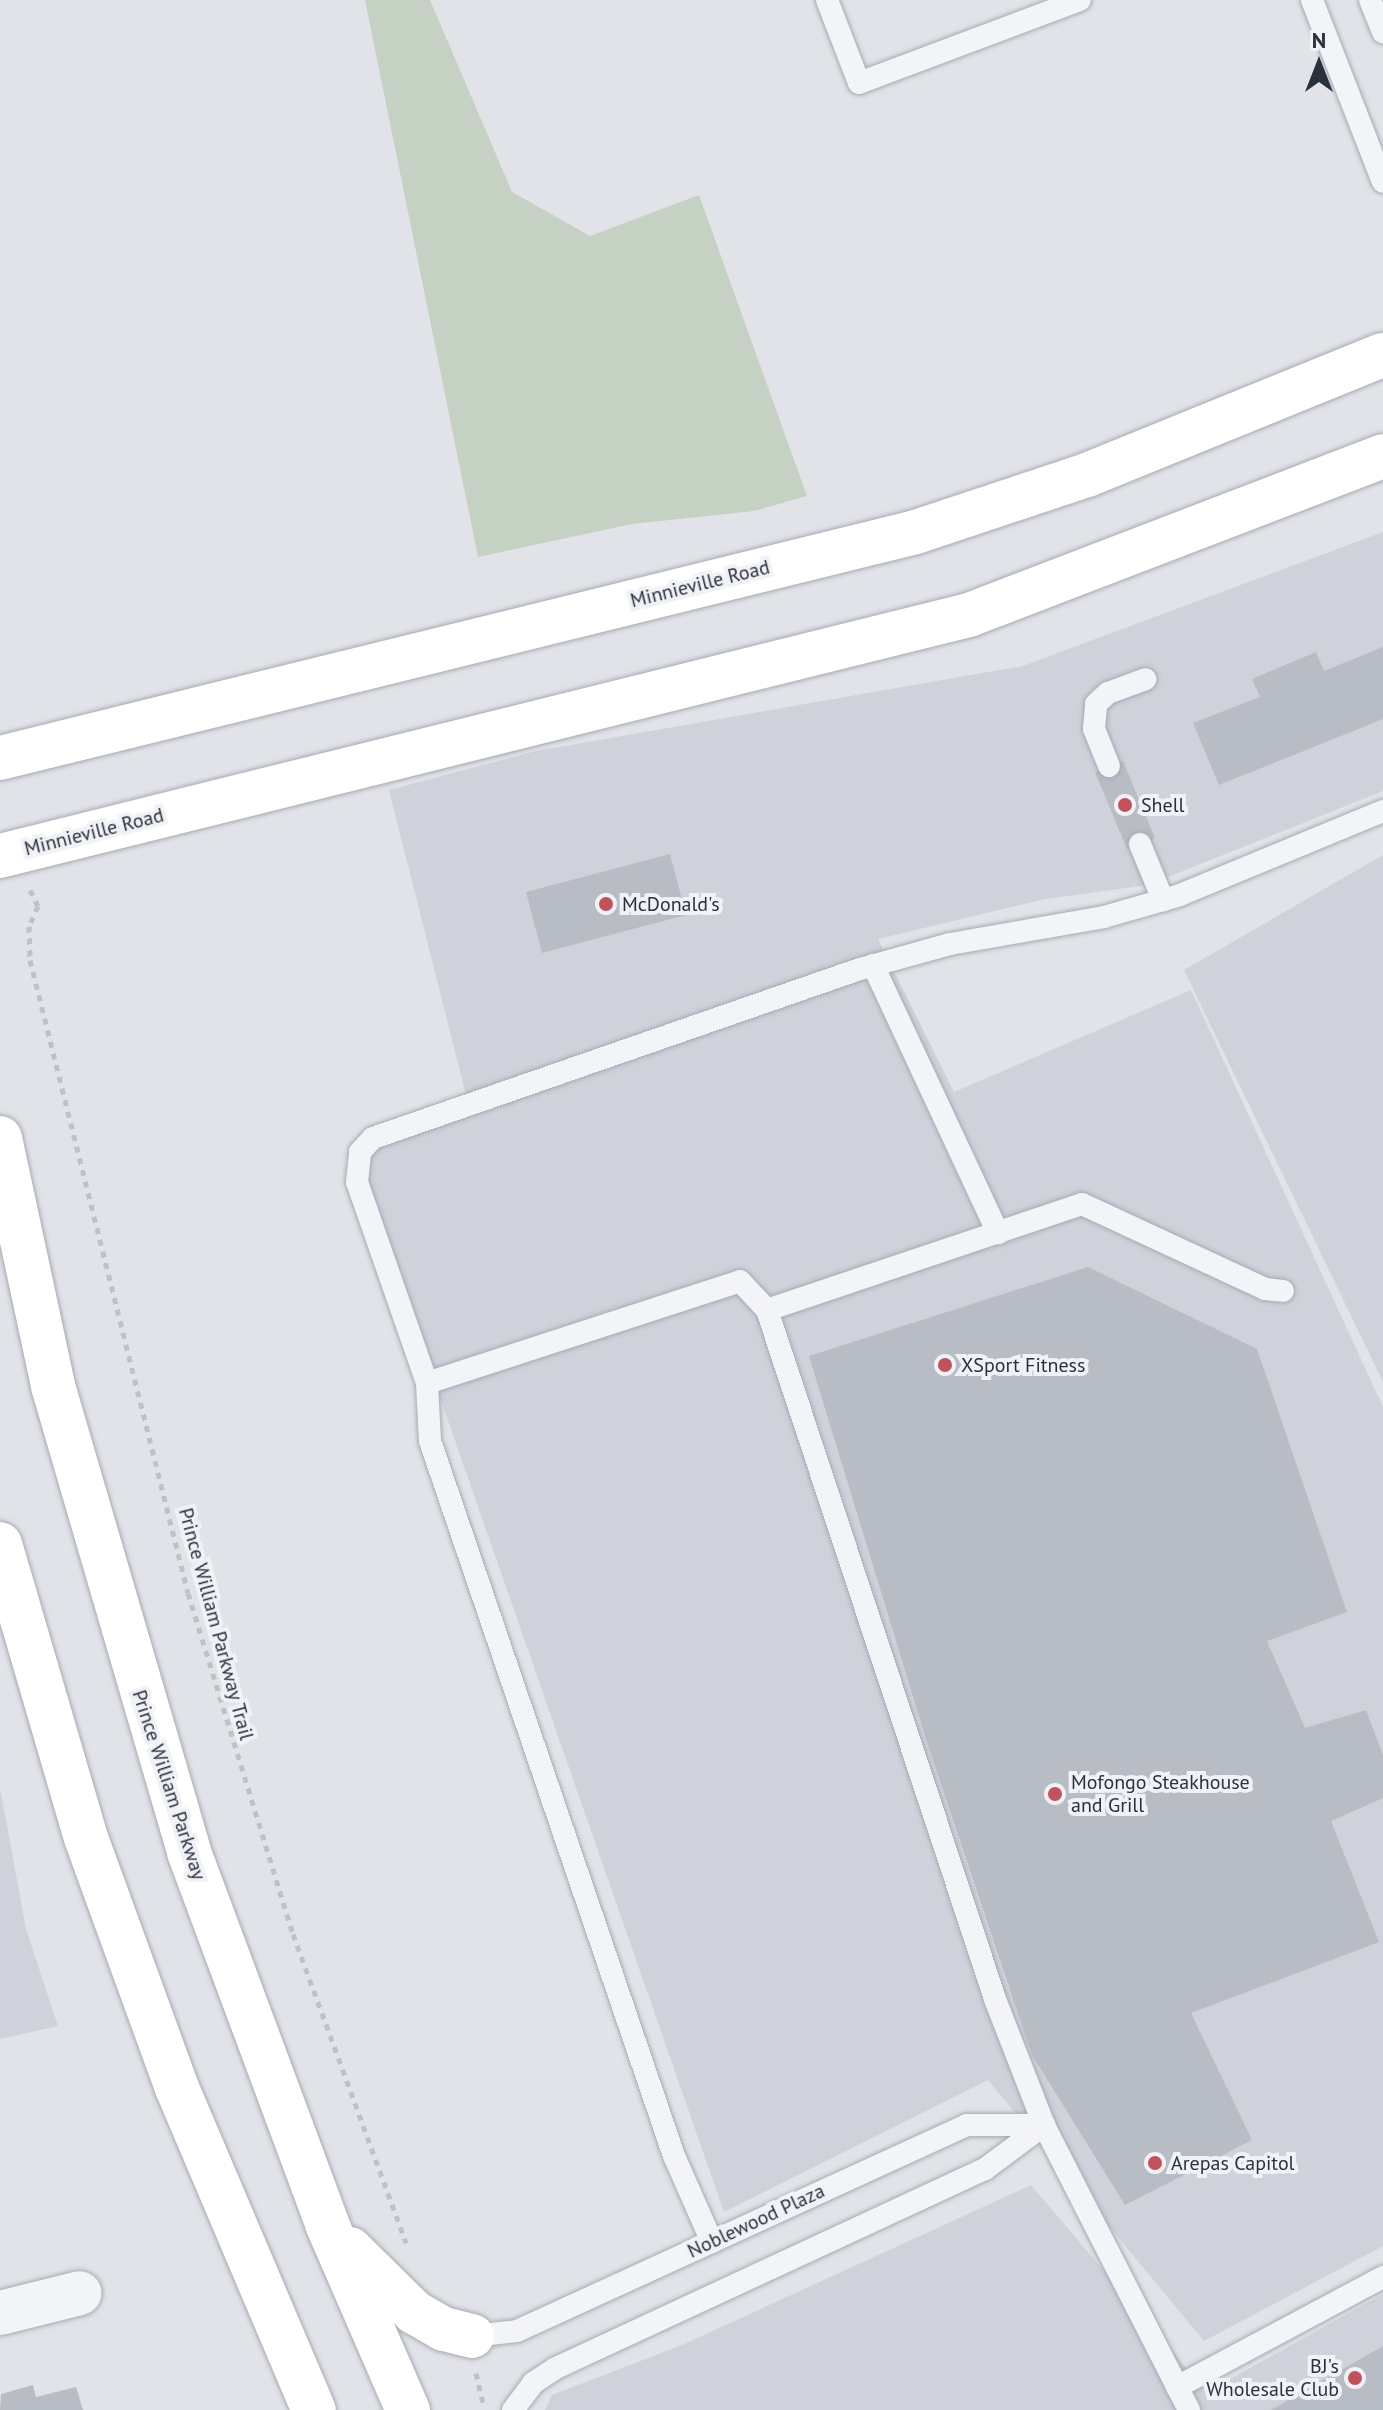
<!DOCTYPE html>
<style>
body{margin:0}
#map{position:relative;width:1383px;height:2410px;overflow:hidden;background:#e1e3e8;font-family:"PT Sans",sans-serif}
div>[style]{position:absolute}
.built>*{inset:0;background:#cfd2da}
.green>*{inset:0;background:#c5d1c3}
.building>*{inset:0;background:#b8bcc4}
.path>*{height:5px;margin-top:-2.5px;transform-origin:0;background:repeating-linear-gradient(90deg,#bfc1c7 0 6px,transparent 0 12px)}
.roads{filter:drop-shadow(0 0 2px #a7aab2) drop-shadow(0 0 2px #a7aab2)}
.lane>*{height:22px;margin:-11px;padding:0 11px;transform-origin:11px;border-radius:11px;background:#f3f4f7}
.street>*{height:44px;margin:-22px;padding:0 22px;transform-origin:22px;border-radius:22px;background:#f3f4f7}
.primary>*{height:44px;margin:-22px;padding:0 22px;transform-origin:22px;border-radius:22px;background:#fff}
.highway>*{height:44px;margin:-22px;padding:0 22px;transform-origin:22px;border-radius:22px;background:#fff}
.dots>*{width:22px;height:22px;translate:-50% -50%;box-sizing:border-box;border:4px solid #f0f2f6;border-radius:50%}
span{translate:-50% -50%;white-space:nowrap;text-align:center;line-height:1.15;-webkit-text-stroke:8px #f0f2f6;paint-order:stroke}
.street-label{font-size:20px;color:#2b303e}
.poi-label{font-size:20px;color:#2b303e}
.left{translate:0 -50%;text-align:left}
.right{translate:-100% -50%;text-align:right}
.north{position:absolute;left:1279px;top:24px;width:80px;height:80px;-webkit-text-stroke:6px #f0f2f6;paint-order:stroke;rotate:0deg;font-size:22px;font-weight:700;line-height:32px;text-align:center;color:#2b303e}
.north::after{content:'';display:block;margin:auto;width:28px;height:36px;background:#2b303e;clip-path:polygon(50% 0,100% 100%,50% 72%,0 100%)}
</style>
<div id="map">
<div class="built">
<i style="clip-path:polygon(1383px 532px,1383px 791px,1148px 885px,1045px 899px,878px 939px,954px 1092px,1191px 990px,1383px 1407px,1383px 2246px,1204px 2341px,988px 2080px,724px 2212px,355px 1154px,471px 1115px,389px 790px,536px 751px,1023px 666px)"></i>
<i style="clip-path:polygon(1383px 855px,1383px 1382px,1184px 970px)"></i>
<i style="clip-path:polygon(0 1788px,26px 1929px,58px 2026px,0 2039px)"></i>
<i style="clip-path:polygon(1031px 2185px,1207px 2392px,1383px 2294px,1383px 2410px,545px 2410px,552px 2395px,682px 2345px)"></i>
</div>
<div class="green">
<i style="clip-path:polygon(365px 0,430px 0,512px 192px,590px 236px,699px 195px,807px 496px,754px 511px,632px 524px,478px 557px)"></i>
</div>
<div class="building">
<i style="clip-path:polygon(1383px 647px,1383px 719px,1219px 785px,1193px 723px,1260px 697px,1252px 679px,1316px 652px,1324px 671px)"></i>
<i style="clip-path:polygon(1123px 761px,1155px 838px,1127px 849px,1095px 772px)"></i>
<i style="clip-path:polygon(670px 854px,686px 915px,542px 953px,526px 892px)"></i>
<i style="clip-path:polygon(1088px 1267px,1257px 1349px,1347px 1612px,1267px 1641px,1305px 1728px,1366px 1710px,1383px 1755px,1383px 1798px,1331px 1821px,1379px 1942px,1191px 2013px,1252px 2140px,1125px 2205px,1032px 2055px,926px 1739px,809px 1356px)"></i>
<i style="clip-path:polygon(1383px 2346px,1383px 2410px,1271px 2410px)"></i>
<i style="clip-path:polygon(33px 2385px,36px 2397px,76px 2387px,83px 2410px,0 2410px,1px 2394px)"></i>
</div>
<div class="path">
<i style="left:30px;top:890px;width:18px;rotate:63deg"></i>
<i style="left:38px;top:906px;width:22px;rotate:114deg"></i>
<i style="left:29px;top:926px;width:34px;rotate:88deg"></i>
<i style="left:30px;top:960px;width:652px;rotate:75.99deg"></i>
<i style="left:188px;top:1593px;width:357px;rotate:72.9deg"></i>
<i style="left:293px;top:1934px;width:329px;rotate:69.9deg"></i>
<i style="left:476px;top:2373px;width:31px;rotate:77deg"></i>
</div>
<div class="roads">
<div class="lane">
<i style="left:827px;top:0;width:89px;rotate:68.9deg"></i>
<i style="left:859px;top:83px;width:236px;rotate:-20.6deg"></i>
<i style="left:1312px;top:0;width:195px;rotate:68.7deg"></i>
<i style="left:1370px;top:0;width:35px;rotate:68deg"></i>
<i style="left:1109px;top:766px;width:40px;rotate:-112deg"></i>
<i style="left:1094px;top:729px;width:25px;rotate:-85deg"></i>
<i style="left:1096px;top:704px;width:16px;rotate:-43deg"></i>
<i style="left:1108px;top:693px;width:40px;rotate:-20.2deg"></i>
<i style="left:1140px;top:844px;width:61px;rotate:67.7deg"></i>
<i style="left:873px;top:965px;width:296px;rotate:65deg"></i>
<i style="left:427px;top:1383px;width:329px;rotate:-18deg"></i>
<i style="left:740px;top:1281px;width:40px;rotate:47deg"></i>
<i style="left:712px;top:2242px;width:94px;rotate:-113.8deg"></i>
<i style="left:674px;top:2156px;width:755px;rotate:-108.84deg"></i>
<i style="left:430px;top:1441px;width:58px;rotate:-93deg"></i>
<i style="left:427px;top:1383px;width:213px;rotate:-109.2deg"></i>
<i style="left:357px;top:1182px;width:30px;rotate:-84deg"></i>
<i style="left:360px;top:1152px;width:19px;rotate:-47deg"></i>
<i style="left:373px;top:1138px;width:515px;rotate:-19.14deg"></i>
<i style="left:860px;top:969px;width:93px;rotate:-15.5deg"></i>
<i style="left:950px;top:944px;width:156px;rotate:-9.9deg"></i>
<i style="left:1104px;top:917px;width:79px;rotate:-16.1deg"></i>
<i style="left:1180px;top:895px;width:220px;rotate:-22.5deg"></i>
<i style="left:472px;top:2336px;width:45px;rotate:-6.3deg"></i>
<i style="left:517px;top:2331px;width:495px;rotate:-24.6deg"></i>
<i style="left:967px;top:2125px;width:77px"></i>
<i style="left:1177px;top:2387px;width:234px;rotate:-28.1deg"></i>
<i style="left:513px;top:2410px;width:34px;rotate:-53deg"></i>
<i style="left:533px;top:2383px;width:27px;rotate:-33deg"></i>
<i style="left:556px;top:2368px;width:473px;rotate:-24.9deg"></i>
<i style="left:985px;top:2169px;width:74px;rotate:-36.7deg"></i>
<i style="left:1189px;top:2410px;width:320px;rotate:-117deg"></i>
<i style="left:1044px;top:2125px;width:135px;rotate:-111.3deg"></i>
<i style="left:995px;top:1999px;width:726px;rotate:-108.31deg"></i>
<i style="left:767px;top:1310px;width:332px;rotate:-18.6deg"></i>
<i style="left:1082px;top:1204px;width:202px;rotate:24.9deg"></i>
<i style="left:1265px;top:1289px;width:18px;rotate:6deg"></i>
</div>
<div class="street">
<i style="left:0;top:2313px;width:82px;rotate:-14deg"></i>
</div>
<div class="primary">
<i style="left:0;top:758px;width:943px;rotate:-13.86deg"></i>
<i style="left:916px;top:532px;width:180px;rotate:-18.4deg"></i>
<i style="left:1087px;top:475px;width:319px;rotate:-22.1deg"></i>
<i style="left:0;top:856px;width:999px;rotate:-13.97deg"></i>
<i style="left:969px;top:615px;width:443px;rotate:-21deg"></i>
</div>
<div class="highway">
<i style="left:0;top:1138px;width:254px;rotate:77.9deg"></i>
<i style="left:53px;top:1386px;width:485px;rotate:73.7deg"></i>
<i style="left:189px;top:1852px;width:397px;rotate:69.6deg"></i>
<i style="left:327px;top:2224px;width:203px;rotate:66.5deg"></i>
<i style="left:0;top:1544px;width:306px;rotate:73.7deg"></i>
<i style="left:86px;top:1838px;width:266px;rotate:70deg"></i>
<i style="left:177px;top:2088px;width:350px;rotate:67deg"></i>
<i style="left:350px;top:2249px;width:90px;rotate:44.5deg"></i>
<i style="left:414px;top:2312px;width:34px;rotate:30deg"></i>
<i style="left:444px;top:2329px;width:29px;rotate:14deg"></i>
</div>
</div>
<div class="dots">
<i style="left:1125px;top:805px;background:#c1525b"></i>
<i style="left:606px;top:904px;background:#c1525b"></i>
<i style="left:945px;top:1365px;background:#c1525b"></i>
<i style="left:1055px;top:1794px;background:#c1525b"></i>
<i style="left:1155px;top:2163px;background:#c1525b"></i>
<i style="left:1355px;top:2378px;background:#c1525b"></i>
</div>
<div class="street-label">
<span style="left:700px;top:584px;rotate:-14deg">Minnieville Road</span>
<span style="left:94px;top:832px;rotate:-14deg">Minnieville Road</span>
<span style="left:216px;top:1624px;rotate:75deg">Prince William Parkway Trail</span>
<span style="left:169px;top:1785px;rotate:72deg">Prince William Parkway</span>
<span style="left:756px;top:2221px;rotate:-25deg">Noblewood Plaza</span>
</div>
<div class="poi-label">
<span class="left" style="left:1141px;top:805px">Shell</span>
<span class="left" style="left:622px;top:904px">McDonald's</span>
<span class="left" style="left:961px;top:1365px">XSport Fitness</span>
<span class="left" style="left:1071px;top:1794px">Mofongo Steakhouse<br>and Grill</span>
<span class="left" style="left:1171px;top:2163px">Arepas Capitol</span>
<span class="right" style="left:1339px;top:2378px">BJ's<br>Wholesale Club</span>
</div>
<div class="north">N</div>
</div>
